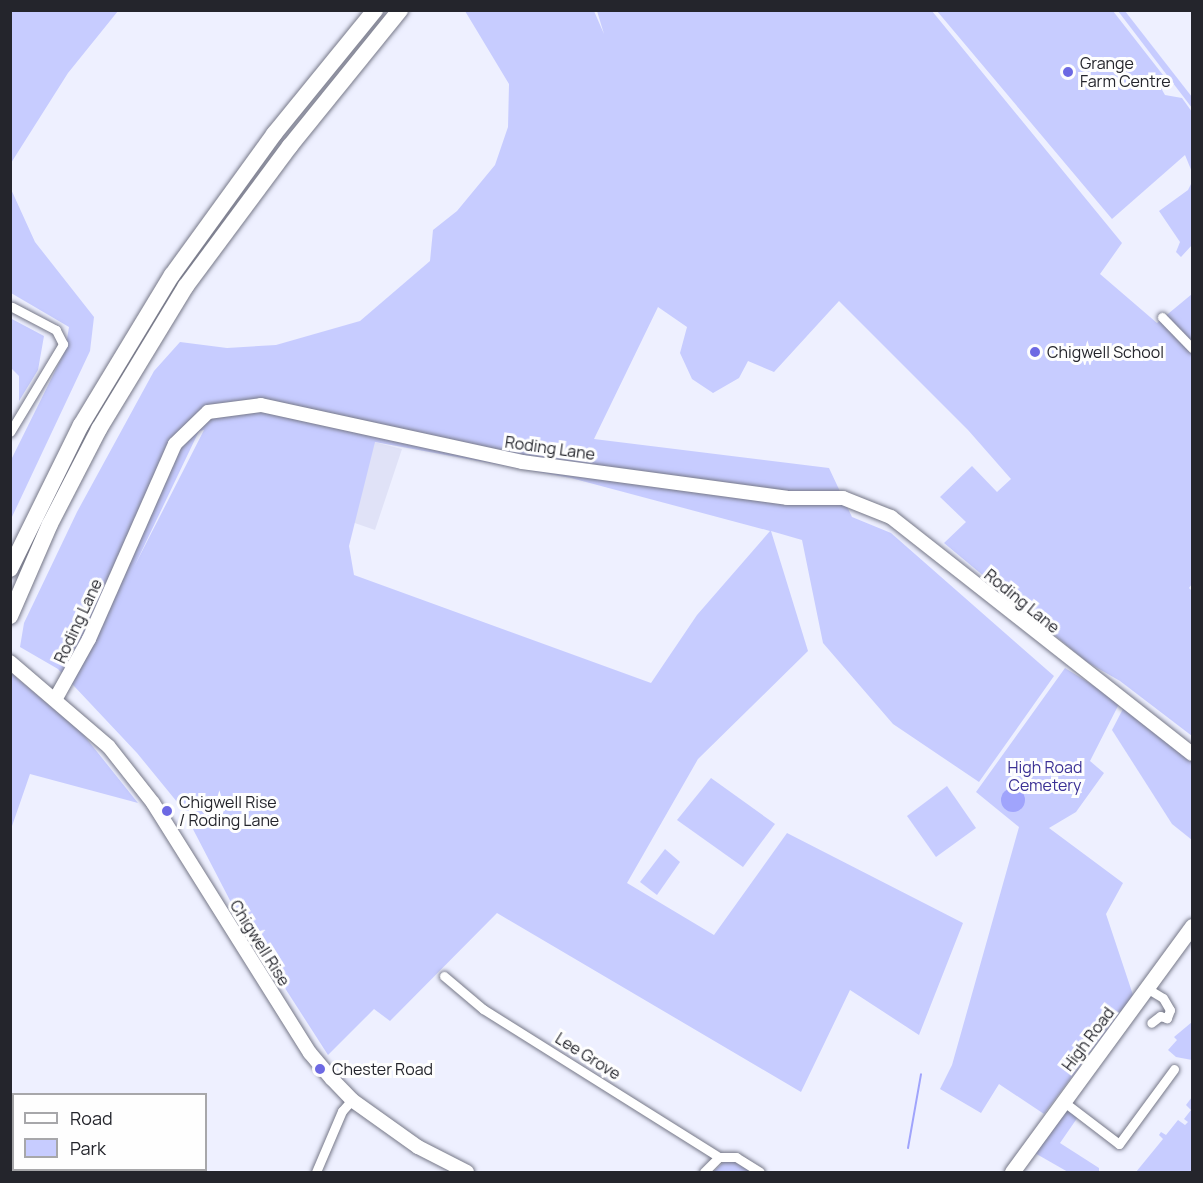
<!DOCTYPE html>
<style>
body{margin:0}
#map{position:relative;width:1203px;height:1183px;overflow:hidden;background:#eef0ff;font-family:Manrope,sans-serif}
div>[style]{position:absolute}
.built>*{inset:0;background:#e0e2f7}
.green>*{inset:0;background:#c7ccff}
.water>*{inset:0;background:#a0a4fc}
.round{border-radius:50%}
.stream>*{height:2px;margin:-1px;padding:0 1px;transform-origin:1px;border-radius:1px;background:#a0a4fc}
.roads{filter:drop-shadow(0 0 2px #767888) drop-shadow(0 0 2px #767888)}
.street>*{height:9px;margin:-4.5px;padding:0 4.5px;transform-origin:4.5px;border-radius:4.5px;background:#fff}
.secondary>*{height:14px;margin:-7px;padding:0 7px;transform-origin:7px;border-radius:7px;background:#fff}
.primary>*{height:15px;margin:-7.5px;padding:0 7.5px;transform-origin:7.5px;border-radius:7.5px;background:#fff}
.highway>*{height:16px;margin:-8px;padding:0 8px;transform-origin:8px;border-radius:8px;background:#fff}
.dots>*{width:16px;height:16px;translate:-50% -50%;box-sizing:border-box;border:3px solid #fefefe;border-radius:50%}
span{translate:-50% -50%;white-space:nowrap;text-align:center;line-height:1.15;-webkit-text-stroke:6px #fefefe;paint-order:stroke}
.poi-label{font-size:16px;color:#24252c}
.left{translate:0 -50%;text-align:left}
.street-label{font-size:16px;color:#24252c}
.park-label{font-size:16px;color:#3b3195}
.frame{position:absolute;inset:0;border:12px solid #24252c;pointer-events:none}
.legend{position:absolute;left:12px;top:1093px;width:195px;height:78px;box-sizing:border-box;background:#fefefe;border:2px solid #a7a7aa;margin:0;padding:8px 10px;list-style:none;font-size:18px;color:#24252c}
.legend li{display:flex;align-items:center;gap:12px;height:30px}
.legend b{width:30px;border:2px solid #a7a7aa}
</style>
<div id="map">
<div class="built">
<i style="clip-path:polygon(374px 442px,402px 449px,375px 530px,346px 520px)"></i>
</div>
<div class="green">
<i style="clip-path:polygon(10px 11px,118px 11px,68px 73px,11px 163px)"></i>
<i style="clip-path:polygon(evenodd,465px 11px,594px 11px,604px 34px,597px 11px,932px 11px,1122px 243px,1100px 274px,1157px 323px,1192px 294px,1192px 584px,1189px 588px,1192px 591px,1192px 736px,1120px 681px,1087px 662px,944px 543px,966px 522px,940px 497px,972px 466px,997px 492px,1011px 479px,968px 430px,839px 301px,774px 372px,748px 361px,739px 378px,713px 393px,692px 379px,680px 353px,687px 327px,658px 307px,594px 439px,829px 468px,852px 517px,891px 533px,1054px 676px,979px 782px,893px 724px,823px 643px,802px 540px,771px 531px,808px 651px,698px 759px,627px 883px,714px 935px,787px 833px,963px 923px,919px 1035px,850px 990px,801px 1092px,497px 913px,390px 1021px,374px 1009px,328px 1055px,236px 912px,182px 808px,137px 753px,58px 669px,20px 647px,24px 623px,77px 512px,154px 371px,180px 342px,227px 348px,276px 345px,360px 321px,430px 261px,433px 230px,457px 211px,495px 165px,508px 127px,509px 84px,465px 11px,204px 430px,134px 567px,199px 431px,204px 430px,465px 11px,375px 442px,571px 478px,770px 531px,697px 615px,651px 683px,354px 575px,349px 546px,375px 442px)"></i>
<i style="clip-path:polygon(937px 11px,1113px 11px,1170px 84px,1167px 90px,1161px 88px,1165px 95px,1182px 98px,1192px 112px,1192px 172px,1185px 155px,1112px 219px)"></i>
<i style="clip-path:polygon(1118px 11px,1125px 11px,1192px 97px,1192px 108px)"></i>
<i style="clip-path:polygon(1192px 182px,1192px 245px,1181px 257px,1176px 252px,1180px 242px,1159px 211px,1188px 190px)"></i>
<i style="clip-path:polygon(10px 187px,35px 242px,94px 317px,90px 351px,11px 519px,11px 460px,65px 351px,69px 327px,11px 293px)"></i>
<i style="clip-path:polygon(10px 318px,44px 336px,38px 370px,19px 401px,19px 376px,11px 368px)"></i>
<i style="clip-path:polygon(1065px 668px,1120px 702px,1090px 761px,1104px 773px,1076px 812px,1049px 828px,1123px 883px,1106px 914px,1133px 995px,1044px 1114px,999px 1084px,981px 1113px,940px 1089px,952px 1065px,1019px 827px,976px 792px)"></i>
<i style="clip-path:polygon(11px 673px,82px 733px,138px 803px,30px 774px,11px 829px)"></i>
<i style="clip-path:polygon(1125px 705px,1192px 758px,1192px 840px,1172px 824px,1112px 730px)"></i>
<i style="clip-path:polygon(711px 778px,775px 824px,743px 867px,677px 820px)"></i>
<i style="clip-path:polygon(947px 786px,976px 828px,936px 857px,907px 816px)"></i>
<i style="clip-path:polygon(665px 849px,680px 862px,657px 895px,640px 882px)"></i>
<i style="clip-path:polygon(1192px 1022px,1192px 1060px,1176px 1057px,1168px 1050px,1177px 1040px,1174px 1037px)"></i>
<i style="clip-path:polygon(1192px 1097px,1192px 1172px,1136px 1172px,1163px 1139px,1159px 1135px,1161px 1132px,1166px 1135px,1178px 1120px,1185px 1125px,1188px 1122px,1184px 1119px,1191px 1110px,1186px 1105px)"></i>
<i style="clip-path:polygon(1065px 1103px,1080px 1114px,1060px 1143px,1099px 1168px,1099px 1172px,1068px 1172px,1033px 1152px)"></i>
<i style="clip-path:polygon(724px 1162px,735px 1162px,753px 1172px,713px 1172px)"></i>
</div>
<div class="water">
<i class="round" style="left:1001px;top:788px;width:24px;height:24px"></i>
</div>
<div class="stream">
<i style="left:908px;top:1148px;width:75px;rotate:-80deg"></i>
</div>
<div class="roads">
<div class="street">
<i style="left:1162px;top:317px;width:43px;rotate:45.9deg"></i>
<i style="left:10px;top:432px;width:103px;rotate:-58.9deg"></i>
<i style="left:63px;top:344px;width:16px;rotate:-117deg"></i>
<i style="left:56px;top:330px;width:50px;rotate:-152.4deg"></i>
<i style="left:444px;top:976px;width:51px;rotate:40.2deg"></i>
<i style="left:483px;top:1009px;width:279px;rotate:32.1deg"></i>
<i style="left:1148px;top:989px;width:17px;rotate:31deg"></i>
<i style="left:1163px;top:998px;width:14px;rotate:60deg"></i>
<i style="left:1170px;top:1010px;width:9px;rotate:111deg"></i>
<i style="left:1167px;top:1018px;width:7px;rotate:-164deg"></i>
<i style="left:1160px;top:1016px;width:11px;rotate:142deg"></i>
<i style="left:1064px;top:1102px;width:69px;rotate:37.4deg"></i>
<i style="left:1119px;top:1144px;width:93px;rotate:-53.7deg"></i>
<i style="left:316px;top:1172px;width:66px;rotate:-66.9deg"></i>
<i style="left:342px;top:1111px;width:15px;rotate:-48deg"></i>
<i style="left:704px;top:1172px;width:21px;rotate:-45deg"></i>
<i style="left:719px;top:1157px;width:17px"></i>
<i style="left:736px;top:1157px;width:28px;rotate:32deg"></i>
</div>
<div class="secondary">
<i style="left:10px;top:662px;width:130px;rotate:40.6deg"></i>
<i style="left:109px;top:747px;width:71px;rotate:51.8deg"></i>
<i style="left:153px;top:803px;width:295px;rotate:57.9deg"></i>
<i style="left:310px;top:1053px;width:34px;rotate:50deg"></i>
<i style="left:332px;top:1079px;width:29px;rotate:46deg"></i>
<i style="left:352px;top:1100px;width:81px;rotate:35.5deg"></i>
<i style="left:418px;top:1147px;width:55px;rotate:27deg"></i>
<i style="left:56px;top:698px;width:68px;rotate:-60.8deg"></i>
<i style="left:89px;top:639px;width:213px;rotate:-66.2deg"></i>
<i style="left:175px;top:444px;width:46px;rotate:-44.1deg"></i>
<i style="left:208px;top:412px;width:53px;rotate:-7.5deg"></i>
<i style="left:261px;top:405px;width:267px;rotate:12.3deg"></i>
<i style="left:522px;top:462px;width:267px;rotate:7.7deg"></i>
<i style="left:787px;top:498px;width:56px"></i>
<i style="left:843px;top:498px;width:52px;rotate:21.6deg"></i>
<i style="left:891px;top:517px;width:383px;rotate:38.2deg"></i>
</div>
<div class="primary">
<i style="left:1012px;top:1172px;width:305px;rotate:-53.8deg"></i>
</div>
<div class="highway">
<i style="left:10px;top:569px;width:161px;rotate:-63.8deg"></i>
<i style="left:81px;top:425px;width:175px;rotate:-58.8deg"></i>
<i style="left:172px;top:275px;width:174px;rotate:-54.1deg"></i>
<i style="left:274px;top:134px;width:160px;rotate:-50.8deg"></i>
<i style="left:10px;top:616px;width:100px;rotate:-66.5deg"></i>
<i style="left:50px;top:524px;width:107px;rotate:-62.7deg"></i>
<i style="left:99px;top:429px;width:167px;rotate:-58.7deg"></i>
<i style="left:186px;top:286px;width:174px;rotate:-53.4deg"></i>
<i style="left:290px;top:146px;width:175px;rotate:-51deg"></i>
</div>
</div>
<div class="dots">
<i style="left:1068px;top:72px;background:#6d69e3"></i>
<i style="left:1035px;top:352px;background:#6d69e3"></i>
<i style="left:167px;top:811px;background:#6d69e3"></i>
<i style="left:320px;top:1069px;background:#6d69e3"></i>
</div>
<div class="poi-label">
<span class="left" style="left:1080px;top:72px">Grange<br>Farm Centre</span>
<span class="left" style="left:1047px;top:352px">Chigwell School</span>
<span class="left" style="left:179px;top:811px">Chigwell Rise<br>/ Roding Lane</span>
<span class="left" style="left:332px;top:1069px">Chester Road</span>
</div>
<div class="street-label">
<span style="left:550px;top:448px;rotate:8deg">Roding Lane</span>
<span style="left:1022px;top:601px;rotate:39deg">Roding Lane</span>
<span style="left:78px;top:621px;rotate:-65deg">Roding Lane</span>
<span style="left:260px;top:943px;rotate:58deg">Chigwell Rise</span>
<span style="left:1088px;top:1039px;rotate:-53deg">High Road</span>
<span style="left:588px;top:1056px;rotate:32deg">Lee Grove</span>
</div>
<div class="park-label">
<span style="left:1045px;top:776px">High Road<br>Cemetery</span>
</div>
<div class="frame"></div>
<ul class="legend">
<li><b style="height:8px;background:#fff"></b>Road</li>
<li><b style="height:16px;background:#c7ccff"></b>Park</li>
</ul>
</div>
